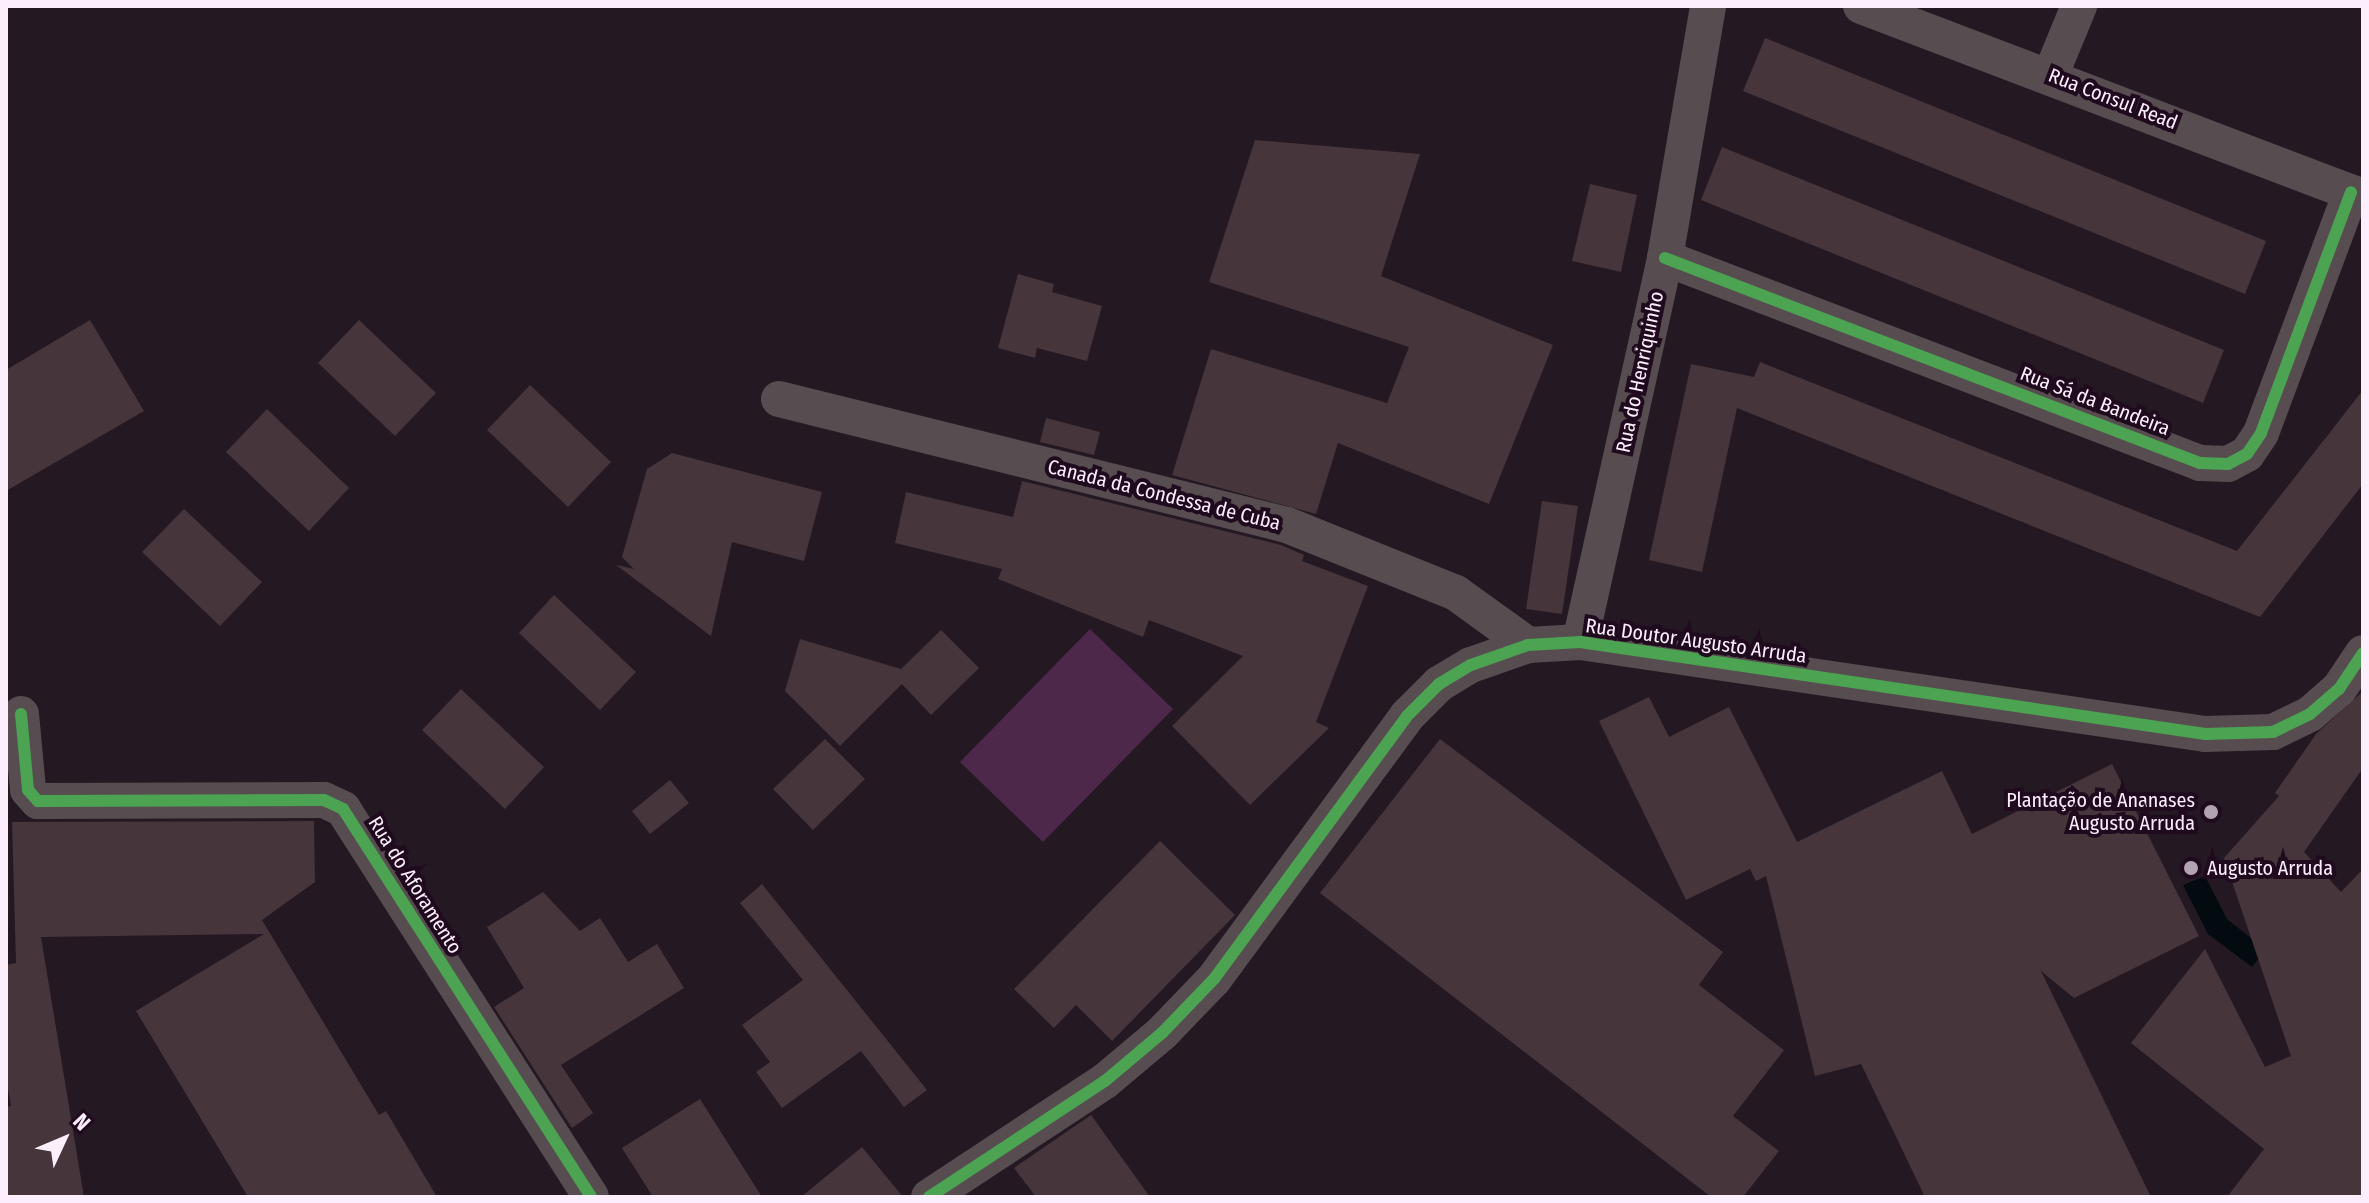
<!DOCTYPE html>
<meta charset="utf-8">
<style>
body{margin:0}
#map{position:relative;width:2369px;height:1203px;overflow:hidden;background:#241823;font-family:"Fira Sans Condensed",sans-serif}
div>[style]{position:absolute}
.green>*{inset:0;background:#4d284a}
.water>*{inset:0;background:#030b11}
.building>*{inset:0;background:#46353a}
.street>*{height:36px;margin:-18px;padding:0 18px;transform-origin:18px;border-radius:18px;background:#574c50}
.cycleway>*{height:12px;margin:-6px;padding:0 6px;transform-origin:6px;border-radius:6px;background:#4ca352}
.dots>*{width:22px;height:22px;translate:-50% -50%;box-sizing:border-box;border:4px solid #1f0b1d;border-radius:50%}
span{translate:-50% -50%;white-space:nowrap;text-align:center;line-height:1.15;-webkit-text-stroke:8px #1f0b1d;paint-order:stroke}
.street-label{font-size:20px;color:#fdeefb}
.poi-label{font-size:20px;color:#fdeefb}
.right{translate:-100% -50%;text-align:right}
.left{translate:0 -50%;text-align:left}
.frame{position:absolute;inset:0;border:8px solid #fdeefb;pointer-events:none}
.north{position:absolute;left:24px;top:1099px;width:80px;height:80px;-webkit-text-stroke:6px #1f0b1d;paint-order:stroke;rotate:46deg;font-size:22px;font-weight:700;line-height:32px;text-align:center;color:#fdeefb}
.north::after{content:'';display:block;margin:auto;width:28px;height:36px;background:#fdeefb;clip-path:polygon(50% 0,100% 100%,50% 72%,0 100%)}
</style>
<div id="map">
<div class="green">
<i style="clip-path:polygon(1090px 629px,1173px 709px,1043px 842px,960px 762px)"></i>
</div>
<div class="water">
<i style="clip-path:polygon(2205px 876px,2227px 919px,2266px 950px,2252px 967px,2208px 934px,2183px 885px)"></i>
</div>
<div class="building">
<i style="clip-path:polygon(1765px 38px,2266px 241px,2245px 294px,1743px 91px)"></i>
<i style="clip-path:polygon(1255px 140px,1420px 154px,1381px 276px,1553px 345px,1489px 504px,1338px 443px,1316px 514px,1172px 475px,1211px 349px,1387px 403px,1409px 347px,1209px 282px)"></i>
<i style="clip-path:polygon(1722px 147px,2224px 350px,2203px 403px,1701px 200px)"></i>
<i style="clip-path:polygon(1590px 184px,1637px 195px,1621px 272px,1572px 261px)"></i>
<i style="clip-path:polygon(1018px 274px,1054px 284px,1052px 292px,1102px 306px,1087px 361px,1037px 348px,1035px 358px,998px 348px)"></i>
<i style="clip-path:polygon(90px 320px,144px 411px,6px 491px,6px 370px)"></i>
<i style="clip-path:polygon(359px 320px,436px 393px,395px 436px,318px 363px)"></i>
<i style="clip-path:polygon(1760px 362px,2237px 551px,2363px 390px,2363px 484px,2260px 617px,1737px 408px,1702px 572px,1649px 560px,1691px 364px,1754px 377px)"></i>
<i style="clip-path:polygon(530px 385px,611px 462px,568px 507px,487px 430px)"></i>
<i style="clip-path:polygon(267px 409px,349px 488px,309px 531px,226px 452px)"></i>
<i style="clip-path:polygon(1046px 418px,1100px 432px,1094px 455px,1040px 442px)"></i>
<i style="clip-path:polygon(672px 453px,822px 492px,804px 561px,732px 542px,711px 636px,616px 565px,634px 569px,622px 557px,647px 469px)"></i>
<i style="clip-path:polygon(1022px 481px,1281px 545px,1304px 555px,1302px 561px,1368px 586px,1316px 722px,1329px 728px,1250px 805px,1172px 726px,1243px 656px,1149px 620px,1143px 637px,998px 579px,1002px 569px,895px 543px,906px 492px,1013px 517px)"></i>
<i style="clip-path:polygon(1542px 501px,1578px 506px,1562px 614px,1526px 609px)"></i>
<i style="clip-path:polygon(184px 509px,262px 582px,220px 626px,142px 552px)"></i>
<i style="clip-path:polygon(554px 595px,636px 672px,600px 710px,519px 633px)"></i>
<i style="clip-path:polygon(941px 630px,979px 668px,931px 715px,902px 684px,840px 746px,785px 691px,800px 639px,901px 669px)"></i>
<i style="clip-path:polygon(461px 689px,544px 767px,505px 809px,422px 730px)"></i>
<i style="clip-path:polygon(2363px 691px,2363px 768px,2304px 852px,2341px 892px,2363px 869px,2363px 1197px,2227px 1197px,2264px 1149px,2131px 1043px,2205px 949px,2265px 1067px,2291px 1056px,2224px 858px,2279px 796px,2275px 793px,2316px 734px)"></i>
<i style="clip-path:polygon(1649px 697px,1669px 737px,1729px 707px,1797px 842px,1942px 771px,1972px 834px,2112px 764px,2199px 936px,2074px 998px,2041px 971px,2151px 1197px,1925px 1197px,1861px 1064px,1815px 1076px,1766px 876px,1756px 881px,1750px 869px,1686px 900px,1599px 721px)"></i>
<i style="clip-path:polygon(825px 739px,865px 779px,813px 830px,773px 789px)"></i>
<i style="clip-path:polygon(1440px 739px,1723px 952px,1699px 985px,1784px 1050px,1733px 1116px,1779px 1151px,1743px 1197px,1711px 1197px,1320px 893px)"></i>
<i style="clip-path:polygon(670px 780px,689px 803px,650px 834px,632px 811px)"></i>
<i style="clip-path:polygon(314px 821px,315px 882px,262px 920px,379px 1115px,386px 1111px,437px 1197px,248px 1197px,136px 1011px,264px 934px,41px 937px,84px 1197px,6px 1197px,6px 1107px,11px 1106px,6px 1077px,6px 965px,16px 963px,12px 822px)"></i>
<i style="clip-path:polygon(1160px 841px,1235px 915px,1112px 1041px,1076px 1005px,1054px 1028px,1014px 989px)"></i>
<i style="clip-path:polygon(762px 884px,927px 1090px,904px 1107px,861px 1051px,782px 1108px,756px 1072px,770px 1062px,742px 1025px,803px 980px,740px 903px)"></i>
<i style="clip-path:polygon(543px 892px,580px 931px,600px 918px,628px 962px,657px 944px,684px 988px,561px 1065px,593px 1113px,572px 1128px,494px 1007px,524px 988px,487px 927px)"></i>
<i style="clip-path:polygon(700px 1099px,762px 1197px,653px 1197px,622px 1148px)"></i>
<i style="clip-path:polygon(1091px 1115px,1150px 1197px,1036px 1197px,1014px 1168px)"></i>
<i style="clip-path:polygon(862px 1147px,903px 1197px,801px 1197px)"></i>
</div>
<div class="street">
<i style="left:1861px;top:6px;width:537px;rotate:20.83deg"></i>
<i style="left:2051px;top:74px;width:74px;rotate:-67.6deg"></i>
<i style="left:1665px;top:258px;width:573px;rotate:20.97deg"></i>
<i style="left:2200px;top:463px;width:28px;rotate:2deg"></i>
<i style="left:2228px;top:464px;width:21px;rotate:-28deg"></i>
<i style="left:2247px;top:454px;width:25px;rotate:-56deg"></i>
<i style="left:2261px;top:433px;width:257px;rotate:-69.5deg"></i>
<i style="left:779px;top:399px;width:523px;rotate:13.93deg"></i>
<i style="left:1287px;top:525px;width:182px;rotate:21.9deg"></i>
<i style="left:1456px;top:593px;width:89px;rotate:35.8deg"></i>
<i style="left:1580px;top:642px;width:393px;rotate:-77.5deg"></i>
<i style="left:1665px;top:258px;width:256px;rotate:-80.3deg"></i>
<i style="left:21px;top:714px;width:76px;rotate:84.7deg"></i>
<i style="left:28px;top:790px;width:15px;rotate:48deg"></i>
<i style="left:38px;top:801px;width:286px;rotate:-0.2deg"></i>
<i style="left:324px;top:800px;width:21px;rotate:25deg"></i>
<i style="left:343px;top:809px;width:460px;rotate:57.4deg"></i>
<i style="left:929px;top:1197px;width:211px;rotate:-33.4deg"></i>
<i style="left:1105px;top:1081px;width:75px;rotate:-40.1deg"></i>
<i style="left:1162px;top:1033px;width:75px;rotate:-46.1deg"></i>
<i style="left:1214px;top:979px;width:326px;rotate:-53.7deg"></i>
<i style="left:1407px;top:716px;width:45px;rotate:-45deg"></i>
<i style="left:1439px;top:684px;width:37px;rotate:-31deg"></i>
<i style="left:1471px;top:665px;width:60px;rotate:-19.3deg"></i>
<i style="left:1528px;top:645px;width:52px;rotate:-3.3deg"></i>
<i style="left:1580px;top:642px;width:632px;rotate:8.37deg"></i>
<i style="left:2205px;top:734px;width:68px;rotate:-1.7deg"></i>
<i style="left:2273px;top:732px;width:41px;rotate:-25.9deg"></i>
<i style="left:2310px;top:714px;width:38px;rotate:-41deg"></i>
<i style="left:2339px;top:689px;width:43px;rotate:-56.3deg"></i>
</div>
<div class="cycleway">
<i style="left:1665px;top:258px;width:573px;rotate:20.97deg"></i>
<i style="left:2200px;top:463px;width:28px;rotate:2deg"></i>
<i style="left:2228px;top:464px;width:21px;rotate:-28deg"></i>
<i style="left:2247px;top:454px;width:25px;rotate:-56deg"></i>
<i style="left:2261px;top:433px;width:257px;rotate:-69.5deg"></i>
<i style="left:21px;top:714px;width:76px;rotate:84.7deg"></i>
<i style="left:28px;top:790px;width:15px;rotate:48deg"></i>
<i style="left:38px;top:801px;width:286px;rotate:-0.2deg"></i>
<i style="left:324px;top:800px;width:21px;rotate:25deg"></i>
<i style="left:343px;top:809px;width:460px;rotate:57.4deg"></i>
<i style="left:929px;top:1197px;width:211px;rotate:-33.4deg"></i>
<i style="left:1105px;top:1081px;width:75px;rotate:-40.1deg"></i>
<i style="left:1162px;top:1033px;width:75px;rotate:-46.1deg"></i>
<i style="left:1214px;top:979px;width:326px;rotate:-53.7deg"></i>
<i style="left:1407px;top:716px;width:45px;rotate:-45deg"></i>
<i style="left:1439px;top:684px;width:37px;rotate:-31deg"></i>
<i style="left:1471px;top:665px;width:60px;rotate:-19.3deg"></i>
<i style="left:1528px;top:645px;width:52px;rotate:-3.3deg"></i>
<i style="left:1580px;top:642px;width:632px;rotate:8.37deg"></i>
<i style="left:2205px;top:734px;width:68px;rotate:-1.7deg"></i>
<i style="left:2273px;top:732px;width:41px;rotate:-25.9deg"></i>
<i style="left:2310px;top:714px;width:38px;rotate:-41deg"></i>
<i style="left:2339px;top:689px;width:43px;rotate:-56.3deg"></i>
</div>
<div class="dots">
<i style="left:2211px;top:812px;background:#b1a3af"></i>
<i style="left:2191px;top:868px;background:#b1a3af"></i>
</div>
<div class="street-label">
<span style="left:2113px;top:99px;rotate:21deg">Rua Consul Read</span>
<span style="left:1640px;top:372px;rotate:-78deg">Rua do Henriquinho</span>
<span style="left:2095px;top:401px;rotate:21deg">Rua Sá da Bandeira</span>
<span style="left:1164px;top:495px;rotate:14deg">Canada da Condessa de Cuba</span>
<span style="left:1696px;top:641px;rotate:8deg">Rua Doutor Augusto Arruda</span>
<span style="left:415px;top:885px;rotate:58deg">Rua do Aforamento</span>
</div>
<div class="poi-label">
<span class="right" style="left:2195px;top:812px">Plantação de Ananases<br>Augusto Arruda</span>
<span class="left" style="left:2207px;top:868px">Augusto Arruda</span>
</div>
<div class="frame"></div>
<div class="north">N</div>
</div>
